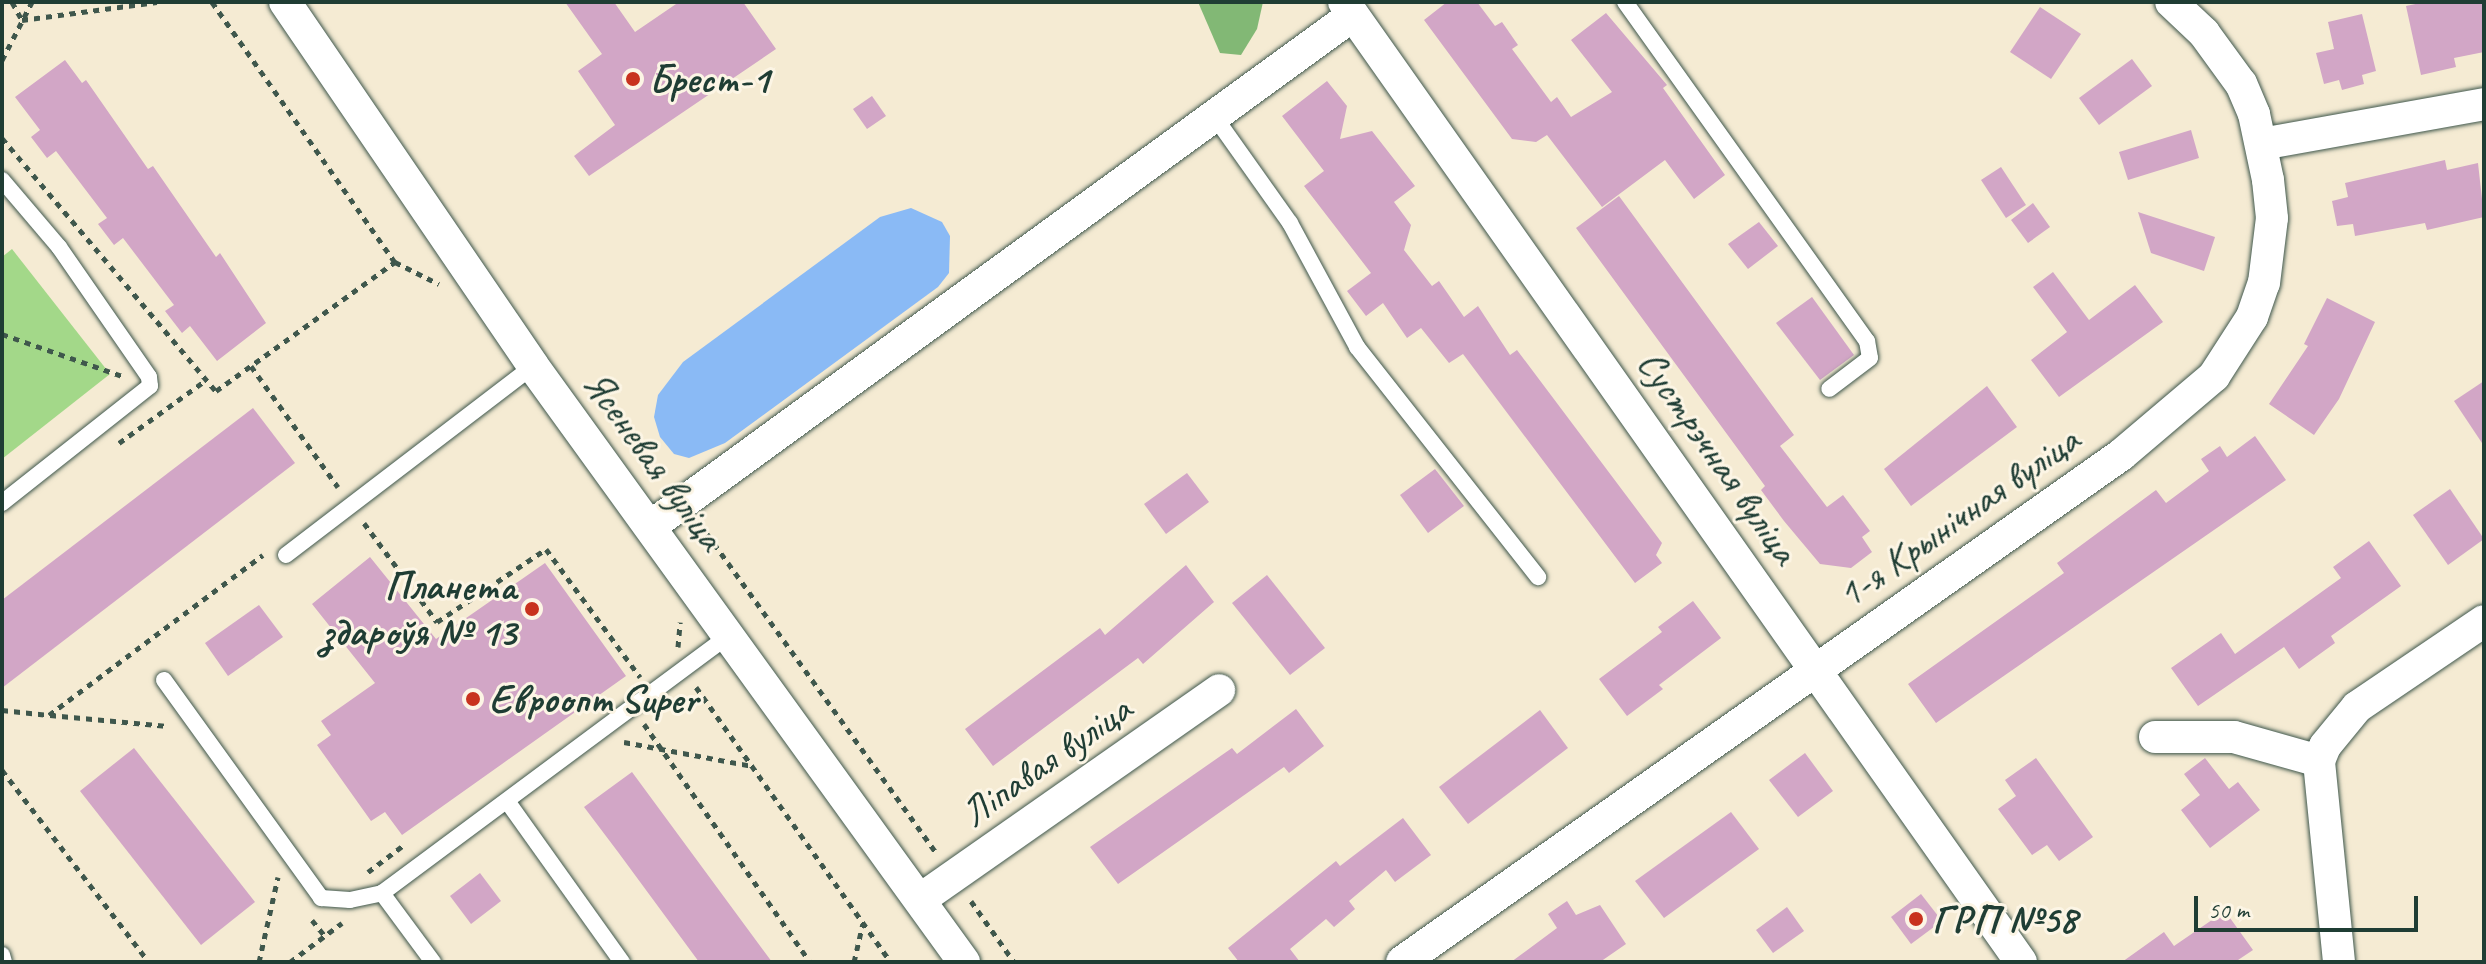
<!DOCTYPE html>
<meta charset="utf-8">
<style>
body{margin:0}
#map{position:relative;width:2486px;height:964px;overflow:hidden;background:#f5ebd3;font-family:Caveat,sans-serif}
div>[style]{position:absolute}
.green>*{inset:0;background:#a3d889}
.forest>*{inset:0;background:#82b875}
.water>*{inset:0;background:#8abaf5}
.building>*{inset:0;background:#d2a6c6}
.path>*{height:5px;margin-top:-2.5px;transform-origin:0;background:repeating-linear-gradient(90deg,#3f574c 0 6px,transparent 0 12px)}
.roads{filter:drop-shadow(0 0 2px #3f574c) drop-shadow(0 0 2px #3f574c)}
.service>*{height:16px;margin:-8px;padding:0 8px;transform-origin:8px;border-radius:8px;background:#fff}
.minor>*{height:32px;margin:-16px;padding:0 16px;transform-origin:16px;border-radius:16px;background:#fff}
.dots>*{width:22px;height:22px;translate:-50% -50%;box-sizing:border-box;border:4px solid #fcf5e5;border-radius:50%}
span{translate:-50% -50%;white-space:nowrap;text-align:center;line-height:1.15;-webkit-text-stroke:6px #fcf5e5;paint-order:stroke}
.poi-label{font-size:40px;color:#1f3d34;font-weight:700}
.left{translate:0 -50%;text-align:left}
.right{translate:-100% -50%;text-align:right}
.street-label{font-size:40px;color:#1f3d34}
.frame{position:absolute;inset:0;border:4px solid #1f3d34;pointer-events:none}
.scale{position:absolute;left:2194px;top:896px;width:224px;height:36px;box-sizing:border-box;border:4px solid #1f3d34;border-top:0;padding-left:10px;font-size:24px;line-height:28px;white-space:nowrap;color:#1f3d34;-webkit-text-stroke:6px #fcf5e5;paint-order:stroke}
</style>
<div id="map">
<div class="green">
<i style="clip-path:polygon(12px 249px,110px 374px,2px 459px,2px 257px)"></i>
</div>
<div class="forest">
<i style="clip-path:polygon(1198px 2px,1263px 2px,1257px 29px,1241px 55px,1220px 53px)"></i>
</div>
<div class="water">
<i style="clip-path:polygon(911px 208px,942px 222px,950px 236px,949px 273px,938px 287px,725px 443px,689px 458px,674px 454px,660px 437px,654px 417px,658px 395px,683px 362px,880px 217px)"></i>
</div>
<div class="building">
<i style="clip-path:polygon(565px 2px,614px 2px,635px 32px,679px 2px,743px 2px,776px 49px,589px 176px,574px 156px,615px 125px,578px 71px,602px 54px)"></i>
<i style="clip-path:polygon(1447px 2px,1477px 2px,1495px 26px,1502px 22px,1518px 45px,1512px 49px,1551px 102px,1557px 97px,1571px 117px,1612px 92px,1571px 40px,1606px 13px,1667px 85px,1663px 88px,1725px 175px,1694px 199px,1665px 160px,1602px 207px,1547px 135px,1536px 142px,1512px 139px,1424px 20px)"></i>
<i style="clip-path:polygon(2425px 2px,2484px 2px,2484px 52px,2454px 58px,2456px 67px,2421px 75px,2406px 6px)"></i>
<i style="clip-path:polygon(2040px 7px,2081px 34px,2051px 79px,2010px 52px)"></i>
<i style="clip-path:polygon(2362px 14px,2376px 71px,2362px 75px,2364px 84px,2342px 90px,2339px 80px,2324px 84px,2316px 53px,2334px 49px,2328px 22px)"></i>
<i style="clip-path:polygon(2132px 59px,2152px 86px,2099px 125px,2079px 98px)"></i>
<i style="clip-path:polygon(65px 60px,82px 83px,86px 80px,148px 169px,153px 166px,216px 257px,220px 253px,266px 323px,217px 361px,190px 326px,182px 333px,165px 311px,174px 305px,123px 238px,114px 245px,98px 224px,107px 218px,56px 151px,47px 158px,31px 137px,40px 130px,15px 97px)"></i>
<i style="clip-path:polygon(1327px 81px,1347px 106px,1340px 139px,1372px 131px,1415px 186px,1394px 202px,1411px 225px,1404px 250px,1432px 286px,1439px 281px,1464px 317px,1478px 306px,1510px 355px,1517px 350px,1662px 543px,1656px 555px,1662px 563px,1635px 583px,1463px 354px,1449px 363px,1421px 328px,1407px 338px,1383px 303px,1366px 316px,1347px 291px,1371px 273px,1304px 186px,1324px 171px,1282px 116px)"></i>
<i style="clip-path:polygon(872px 96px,886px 116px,867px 129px,853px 109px)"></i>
<i style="clip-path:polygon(2191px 130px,2199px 158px,2128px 180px,2119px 152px)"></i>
<i style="clip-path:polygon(2445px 160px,2447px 170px,2478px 163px,2484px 217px,2427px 230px,2425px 223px,2355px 236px,2353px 224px,2337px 226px,2332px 201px,2348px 197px,2345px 183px)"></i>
<i style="clip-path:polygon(2001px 167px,2026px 205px,2006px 218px,1981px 180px)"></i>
<i style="clip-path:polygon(1619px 196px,1794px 435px,1780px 446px,1827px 507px,1843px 495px,1870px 531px,1862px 537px,1872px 552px,1851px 568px,1820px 564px,1784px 521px,1761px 490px,1765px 486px,1576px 228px)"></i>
<i style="clip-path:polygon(2033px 203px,2050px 227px,2028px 243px,2011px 220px)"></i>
<i style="clip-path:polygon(2138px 212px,2215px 237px,2204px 271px,2151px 253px)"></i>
<i style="clip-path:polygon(1759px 222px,1778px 246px,1748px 269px,1728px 244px)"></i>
<i style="clip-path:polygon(2053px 272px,2089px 320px,2135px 285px,2163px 322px,2059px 397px,2031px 360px,2067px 332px,2033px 287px)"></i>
<i style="clip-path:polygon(1812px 297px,1854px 355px,1820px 380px,1776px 323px)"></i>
<i style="clip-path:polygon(2327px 298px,2375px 322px,2339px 399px,2314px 435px,2269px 404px,2308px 346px,2304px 344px)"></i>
<i style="clip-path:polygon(2484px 381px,2484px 446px,2454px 401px)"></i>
<i style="clip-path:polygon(1987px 386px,2017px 427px,1911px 506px,1884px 469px)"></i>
<i style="clip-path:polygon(253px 408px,295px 463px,2px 688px,2px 600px)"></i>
<i style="clip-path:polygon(2255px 436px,2286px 480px,1936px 723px,1908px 684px,2064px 573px,2057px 563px,2156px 490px,2166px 503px,2209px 471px,2201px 459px,2220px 446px,2227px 457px)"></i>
<i style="clip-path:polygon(1435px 469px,1464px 506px,1428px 533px,1400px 495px)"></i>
<i style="clip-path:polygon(1187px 473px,1209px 502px,1166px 534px,1144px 504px)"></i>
<i style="clip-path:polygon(2450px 489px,2484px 539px,2448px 565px,2413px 515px)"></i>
<i style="clip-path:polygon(2369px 541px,2401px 586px,2331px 636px,2335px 643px,2299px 669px,2284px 647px,2198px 706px,2171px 668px,2221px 633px,2235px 654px,2341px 578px,2333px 567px)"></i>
<i style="clip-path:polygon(370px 557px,436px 639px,545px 563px,626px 676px,402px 835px,385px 812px,371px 821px,317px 745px,331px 735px,321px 721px,375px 683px,312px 604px)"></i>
<i style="clip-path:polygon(1186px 565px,1214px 602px,1143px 664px,1138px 658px,993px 766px,965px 729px,1100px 628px,1105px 635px)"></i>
<i style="clip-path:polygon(1267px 575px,1325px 648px,1290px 675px,1232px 603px)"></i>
<i style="clip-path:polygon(1693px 601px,1721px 638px,1659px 685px,1663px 689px,1627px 716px,1599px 679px,1662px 632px,1658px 627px)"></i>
<i style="clip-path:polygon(259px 605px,283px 637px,228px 676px,205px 643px)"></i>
<i style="clip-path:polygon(1296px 709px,1324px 746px,1289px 773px,1284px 767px,1118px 884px,1090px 847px,1232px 748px,1237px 754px)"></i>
<i style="clip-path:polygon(1540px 710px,1568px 748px,1468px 824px,1439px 787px)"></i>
<i style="clip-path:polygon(134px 748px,255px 902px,201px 945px,80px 791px)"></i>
<i style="clip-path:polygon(1805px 753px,1833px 791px,1798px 817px,1769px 780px)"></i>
<i style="clip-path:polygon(2036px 758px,2093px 837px,2059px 861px,2047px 845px,2032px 855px,1998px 809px,2016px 796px,2005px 780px)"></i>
<i style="clip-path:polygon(2205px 758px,2229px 789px,2238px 782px,2260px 810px,2210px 848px,2181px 810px,2200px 795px,2184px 774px)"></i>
<i style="clip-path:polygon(632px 772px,772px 962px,699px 962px,618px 852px,584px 807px)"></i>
<i style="clip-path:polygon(1731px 812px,1759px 849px,1664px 918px,1635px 881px)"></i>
<i style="clip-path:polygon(1403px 818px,1431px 855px,1395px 882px,1386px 870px,1349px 901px,1355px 909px,1334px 927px,1326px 919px,1290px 949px,1300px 962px,1239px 962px,1228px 948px,1336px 861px,1340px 866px)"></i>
<i style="clip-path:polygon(480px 873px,501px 901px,471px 924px,450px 896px)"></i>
<i style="clip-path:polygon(1921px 894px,1942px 921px,1911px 944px,1891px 917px)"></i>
<i style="clip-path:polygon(1567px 901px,1576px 915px,1600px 905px,1626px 944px,1600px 962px,1511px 962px,1557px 928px,1548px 914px)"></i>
<i style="clip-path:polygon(1787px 907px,1804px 931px,1773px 953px,1756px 930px)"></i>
<i style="clip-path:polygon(2225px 911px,2253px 950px,2235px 962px,2122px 962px,2164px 932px,2174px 946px)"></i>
</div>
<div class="path">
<i style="left:12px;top:2px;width:21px;rotate:61deg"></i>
<i style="left:22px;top:20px;width:136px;rotate:-7.6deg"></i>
<i style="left:212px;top:2px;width:318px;rotate:54.9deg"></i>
<i style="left:395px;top:262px;width:49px;rotate:26.6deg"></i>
<i style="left:2px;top:60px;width:65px;rotate:-62.7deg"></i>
<i style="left:2px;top:138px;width:331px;rotate:49.8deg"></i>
<i style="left:216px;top:391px;width:221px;rotate:-35.8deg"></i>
<i style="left:2px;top:334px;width:127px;rotate:19.3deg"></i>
<i style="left:251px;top:366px;width:149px;rotate:54.3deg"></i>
<i style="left:119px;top:443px;width:107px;rotate:-35.9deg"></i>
<i style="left:364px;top:523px;width:123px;rotate:53.6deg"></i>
<i style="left:437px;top:622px;width:131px;rotate:-33.8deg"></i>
<i style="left:546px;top:549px;width:159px;rotate:53.7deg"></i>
<i style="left:700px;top:524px;width:406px;rotate:54.3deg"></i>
<i style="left:678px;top:647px;width:25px;rotate:-85deg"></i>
<i style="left:696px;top:687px;width:337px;rotate:54.7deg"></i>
<i style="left:2px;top:710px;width:47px;rotate:6.1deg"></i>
<i style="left:49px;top:715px;width:267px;rotate:-36.8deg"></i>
<i style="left:50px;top:715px;width:118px;rotate:5.4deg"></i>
<i style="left:644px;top:724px;width:290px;rotate:55.1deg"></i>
<i style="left:624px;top:742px;width:130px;rotate:10.6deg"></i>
<i style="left:2px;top:770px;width:242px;rotate:52.6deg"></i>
<i style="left:368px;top:872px;width:46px;rotate:-37.1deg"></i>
<i style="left:971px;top:901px;width:75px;rotate:54.8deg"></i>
<i style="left:312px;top:920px;width:21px;rotate:51deg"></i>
<i style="left:259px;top:962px;width:87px;rotate:-77.4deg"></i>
<i style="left:290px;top:962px;width:65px;rotate:-36.9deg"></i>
<i style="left:854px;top:962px;width:39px;rotate:-77deg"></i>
</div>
<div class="roads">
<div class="service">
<i style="left:1625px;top:2px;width:417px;rotate:54.5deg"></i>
<i style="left:1867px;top:341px;width:17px;rotate:80deg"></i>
<i style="left:1870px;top:358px;width:51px;rotate:142.9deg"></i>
<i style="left:1214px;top:116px;width:131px;rotate:54.6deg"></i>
<i style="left:1290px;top:223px;width:141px;rotate:61.6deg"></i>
<i style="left:1357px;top:347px;width:293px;rotate:51.8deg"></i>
<i style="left:2px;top:180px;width:88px;rotate:49.6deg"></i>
<i style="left:59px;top:247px;width:158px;rotate:55.3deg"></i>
<i style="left:149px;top:377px;width:9px;rotate:84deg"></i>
<i style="left:150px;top:386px;width:189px;rotate:141.7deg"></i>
<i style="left:286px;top:555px;width:311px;rotate:-37.4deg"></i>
<i style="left:164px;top:680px;width:269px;rotate:54.2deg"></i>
<i style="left:321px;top:898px;width:29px;rotate:4deg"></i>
<i style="left:350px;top:900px;width:33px;rotate:-12deg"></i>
<i style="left:507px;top:801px;width:198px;rotate:54.5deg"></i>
<i style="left:2px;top:955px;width:7px;rotate:74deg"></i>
<i style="left:433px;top:962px;width:86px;rotate:-126.5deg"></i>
<i style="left:382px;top:893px;width:433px;rotate:-36.6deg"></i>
</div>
<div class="minor">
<i style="left:285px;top:2px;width:440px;rotate:55.7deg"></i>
<i style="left:533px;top:366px;width:736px;rotate:54.13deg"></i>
<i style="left:1344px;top:2px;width:1175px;rotate:54.81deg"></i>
<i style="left:2262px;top:144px;width:226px;rotate:-10.2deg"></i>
<i style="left:651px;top:526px;width:868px;rotate:-36.05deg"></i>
<i style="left:2155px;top:737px;width:79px"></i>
<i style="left:2234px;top:737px;width:88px;rotate:15.8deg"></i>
<i style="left:921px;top:899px;width:364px;rotate:-35deg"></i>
<i style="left:1402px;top:962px;width:880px;rotate:-35.19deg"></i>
<i style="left:2121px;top:455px;width:122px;rotate:-40.3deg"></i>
<i style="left:2214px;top:376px;width:70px;rotate:-57.2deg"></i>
<i style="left:2252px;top:317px;width:36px;rotate:-71deg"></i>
<i style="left:2264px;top:283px;width:65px;rotate:-83deg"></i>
<i style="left:2272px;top:218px;width:38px;rotate:-96deg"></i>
<i style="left:2268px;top:180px;width:67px;rotate:-102deg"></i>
<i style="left:2254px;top:114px;width:33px;rotate:-113deg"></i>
<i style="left:2241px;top:84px;width:63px;rotate:-126deg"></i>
<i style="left:2204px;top:33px;width:45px;rotate:-136.8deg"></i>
<i style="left:2339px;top:962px;width:202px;rotate:-95.7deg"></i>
<i style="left:2319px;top:761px;width:16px;rotate:-68deg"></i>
<i style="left:2325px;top:746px;width:50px;rotate:-50.6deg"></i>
<i style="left:2357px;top:707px;width:153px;rotate:-34.1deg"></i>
</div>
</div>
<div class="dots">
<i style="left:633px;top:79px;background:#c8321e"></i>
<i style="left:532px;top:609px;background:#c8321e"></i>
<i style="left:473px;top:699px;background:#c8321e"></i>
<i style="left:1916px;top:919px;background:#c8321e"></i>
</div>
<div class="poi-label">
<span class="left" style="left:649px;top:79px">Брест-1</span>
<span class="right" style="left:516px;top:609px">Планета<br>здароўя № 13</span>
<span class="left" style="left:489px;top:699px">Евроопт Super</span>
<span class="left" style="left:1932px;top:919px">ГРП №58</span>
</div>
<div class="street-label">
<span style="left:1718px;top:457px;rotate:55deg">Сустрэчная вуліца</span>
<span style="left:654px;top:460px;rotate:54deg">Ясеневая вуліца</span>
<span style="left:1958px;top:517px;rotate:-35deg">1-я Крынічная вуліца</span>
<span style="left:1046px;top:761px;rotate:-35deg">Ліпавая вуліца</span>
</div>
<div class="frame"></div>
<div class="scale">50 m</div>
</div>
